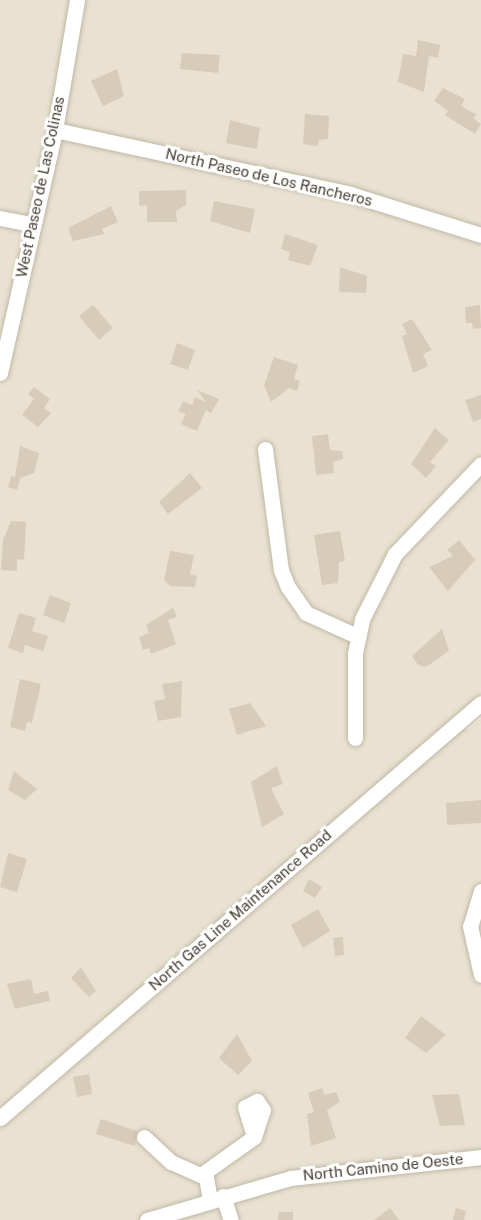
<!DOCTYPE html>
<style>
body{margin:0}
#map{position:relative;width:481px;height:1220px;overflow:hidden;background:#f4f0e5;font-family:"Public Sans",sans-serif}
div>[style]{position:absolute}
.residential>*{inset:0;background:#e9e2d2}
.building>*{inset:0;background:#d7ccb9}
.roads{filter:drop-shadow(0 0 2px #c1b8a6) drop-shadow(0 0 2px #c1b8a6)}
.minor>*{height:15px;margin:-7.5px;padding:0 7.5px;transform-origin:7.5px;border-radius:7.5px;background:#fff}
span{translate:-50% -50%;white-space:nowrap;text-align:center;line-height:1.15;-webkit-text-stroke:6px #fff;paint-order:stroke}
.street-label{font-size:15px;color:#474034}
</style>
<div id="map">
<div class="residential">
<i style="clip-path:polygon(0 0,481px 0,481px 694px,444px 727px,469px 729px,481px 719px,481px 1220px,0 1220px)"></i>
</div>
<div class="building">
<i style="clip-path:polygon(418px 40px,440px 45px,438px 58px,429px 56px,424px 92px,398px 82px,403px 54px,416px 56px)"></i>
<i style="clip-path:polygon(182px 53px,220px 55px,218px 73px,180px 69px)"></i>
<i style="clip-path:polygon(117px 69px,124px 96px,103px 106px,91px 81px)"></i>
<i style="clip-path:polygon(443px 88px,465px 99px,461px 106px,477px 115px,473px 118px,481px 124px,475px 134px,445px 115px,448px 111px,434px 101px)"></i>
<i style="clip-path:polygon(305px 114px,329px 116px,328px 139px,319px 140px,318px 146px,303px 144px)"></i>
<i style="clip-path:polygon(230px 120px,260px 128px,257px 149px,226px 143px)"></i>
<i style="clip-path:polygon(186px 190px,186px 205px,176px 211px,177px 222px,147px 222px,147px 205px,139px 206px,139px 191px)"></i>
<i style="clip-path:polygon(214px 201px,255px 209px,250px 233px,210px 221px)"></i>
<i style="clip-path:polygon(111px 206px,118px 222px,102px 229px,104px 234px,73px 241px,68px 228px)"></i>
<i style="clip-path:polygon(285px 234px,318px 245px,310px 266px,288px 260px,290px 252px,281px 249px)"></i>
<i style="clip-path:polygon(340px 267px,367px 276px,366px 293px,339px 292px)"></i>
<i style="clip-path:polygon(93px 305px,113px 328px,99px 340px,79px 316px)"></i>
<i style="clip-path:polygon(480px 305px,481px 328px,473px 329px,472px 323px,466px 323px,465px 307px)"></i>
<i style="clip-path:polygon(412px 319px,432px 350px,423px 354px,428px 366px,413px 373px,402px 336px,407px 334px,402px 324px)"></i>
<i style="clip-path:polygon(177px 343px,195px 350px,188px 370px,170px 364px)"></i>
<i style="clip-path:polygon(274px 357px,298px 365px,294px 379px,300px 381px,297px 391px,289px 388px,271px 402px,264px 385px)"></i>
<i style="clip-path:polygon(34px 387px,50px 399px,44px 408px,51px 413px,38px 427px,22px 415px,34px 399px,28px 394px)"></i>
<i style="clip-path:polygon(197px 390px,219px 399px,211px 413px,206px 410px,197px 431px,181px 424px,186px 414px,178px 411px,183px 401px,192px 405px,195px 397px,206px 402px)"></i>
<i style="clip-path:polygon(481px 395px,481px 419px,473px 422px,465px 400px)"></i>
<i style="clip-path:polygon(435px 428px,449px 440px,430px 462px,436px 466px,426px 478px,411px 464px)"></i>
<i style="clip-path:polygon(328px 434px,330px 450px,342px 451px,343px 459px,333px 462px,334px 473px,316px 475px,312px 436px)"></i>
<i style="clip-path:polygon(20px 446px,39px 453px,34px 473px,20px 478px,17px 490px,8px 487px,11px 476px,15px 477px)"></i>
<i style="clip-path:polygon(190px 473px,202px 488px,168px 514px,159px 502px)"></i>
<i style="clip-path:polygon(11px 521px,26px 522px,24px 560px,17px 559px,17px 571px,1px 570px,3px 540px)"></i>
<i style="clip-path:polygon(340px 531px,345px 561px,339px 562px,338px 583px,322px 585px,314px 535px)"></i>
<i style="clip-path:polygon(459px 540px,475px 560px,448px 591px,429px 567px,453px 556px,447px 550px)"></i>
<i style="clip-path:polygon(170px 551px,194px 555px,190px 574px,197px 576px,195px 587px,170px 586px,164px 580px)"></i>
<i style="clip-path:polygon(50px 595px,71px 603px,64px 623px,43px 615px)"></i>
<i style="clip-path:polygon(173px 608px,177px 617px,168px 620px,176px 644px,151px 654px,149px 648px,143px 650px,139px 637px,149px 633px,146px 625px)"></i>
<i style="clip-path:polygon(19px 613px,36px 618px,32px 631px,48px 636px,43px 651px,25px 645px,23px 653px,8px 648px)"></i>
<i style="clip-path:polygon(442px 629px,449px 651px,426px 667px,418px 665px,412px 656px)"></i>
<i style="clip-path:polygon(20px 679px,41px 684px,32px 723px,27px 722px,25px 731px,10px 727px)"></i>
<i style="clip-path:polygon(182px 681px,181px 717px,158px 721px,154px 701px,165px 699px,162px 684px)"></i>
<i style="clip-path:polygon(250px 703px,266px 726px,237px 735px,229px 709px)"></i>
<i style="clip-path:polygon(277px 766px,283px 784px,271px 788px,284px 814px,262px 827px,251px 782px)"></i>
<i style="clip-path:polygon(14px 771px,37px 789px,25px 800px,8px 790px)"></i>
<i style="clip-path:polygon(481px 800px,481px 823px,447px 825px,446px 803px)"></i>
<i style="clip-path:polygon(8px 853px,27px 859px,17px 892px,0 887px)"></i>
<i style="clip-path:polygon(309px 879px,322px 887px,315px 898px,303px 891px)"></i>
<i style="clip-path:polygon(318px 909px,330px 931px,303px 948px,291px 925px)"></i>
<i style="clip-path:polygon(343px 937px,344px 955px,335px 956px,333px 938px)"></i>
<i style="clip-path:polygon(81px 967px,96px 991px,89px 997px,71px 978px)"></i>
<i style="clip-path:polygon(31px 979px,34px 994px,48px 991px,50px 1001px,15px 1009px,7px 984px)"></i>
<i style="clip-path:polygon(421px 1016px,446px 1035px,426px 1053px,405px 1038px)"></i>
<i style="clip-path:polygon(237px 1034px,252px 1061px,238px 1075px,219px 1058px)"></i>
<i style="clip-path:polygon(89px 1074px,92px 1094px,77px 1097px,73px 1077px)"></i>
<i style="clip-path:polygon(322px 1088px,324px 1095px,336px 1092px,340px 1102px,327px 1110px,336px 1138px,311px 1146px,307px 1114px,314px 1112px,308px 1093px)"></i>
<i style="clip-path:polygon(459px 1094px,465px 1125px,440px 1126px,432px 1095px)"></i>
<i style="clip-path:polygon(101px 1119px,137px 1131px,135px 1146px,96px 1134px)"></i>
<i style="clip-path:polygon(390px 1208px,399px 1220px,374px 1220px)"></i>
<i style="clip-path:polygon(456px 1208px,466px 1211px,464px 1220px,453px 1220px)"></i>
<i style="clip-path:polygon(279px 1212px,293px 1212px,293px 1220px,278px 1220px)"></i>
</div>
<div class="roads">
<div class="minor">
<i style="left:55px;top:130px;width:302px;rotate:12.2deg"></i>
<i style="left:350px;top:194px;width:137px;rotate:17.4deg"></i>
<i style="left:0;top:218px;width:33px;rotate:11deg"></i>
<i style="left:0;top:373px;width:249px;rotate:-77.2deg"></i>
<i style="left:55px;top:130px;width:132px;rotate:-80.4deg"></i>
<i style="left:265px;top:449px;width:122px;rotate:82.5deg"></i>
<i style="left:281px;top:570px;width:18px;rotate:68deg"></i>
<i style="left:288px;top:587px;width:32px;rotate:55deg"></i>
<i style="left:306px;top:613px;width:56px;rotate:24.3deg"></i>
<i style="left:355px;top:738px;width:85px;rotate:-90deg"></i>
<i style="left:355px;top:653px;width:35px;rotate:-78deg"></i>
<i style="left:362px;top:619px;width:73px;rotate:-63.1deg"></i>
<i style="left:395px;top:554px;width:124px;rotate:-46.3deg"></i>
<i style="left:481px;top:891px;width:37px;rotate:107deg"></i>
<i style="left:470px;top:926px;width:50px;rotate:77.3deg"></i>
<i style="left:0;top:1118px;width:635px;rotate:-40.79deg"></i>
<i style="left:144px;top:1137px;width:37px;rotate:43deg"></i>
<i style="left:171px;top:1162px;width:35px;rotate:24deg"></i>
<i style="left:223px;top:1196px;width:25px;rotate:72deg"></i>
<i style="left:210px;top:1200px;width:28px;rotate:-100deg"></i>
<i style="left:205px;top:1172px;width:60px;rotate:-35.5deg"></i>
<i style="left:254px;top:1137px;width:28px;rotate:-72deg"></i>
<i style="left:263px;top:1110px;width:11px;rotate:-124deg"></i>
<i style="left:257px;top:1101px;width:13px;rotate:153deg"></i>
<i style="left:245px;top:1107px;width:31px;rotate:73deg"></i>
<i style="left:147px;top:1220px;width:150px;rotate:-16.3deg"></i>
<i style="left:291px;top:1178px;width:191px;rotate:-6.3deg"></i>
</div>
</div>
<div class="street-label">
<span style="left:269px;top:177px;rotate:13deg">North Paseo de Los Rancheros</span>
<span style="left:40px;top:187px;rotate:-78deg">West Paseo de Las Colinas</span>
<span style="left:240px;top:910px;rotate:-41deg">North Gas Line Maintenance Road</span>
<span style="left:383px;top:1167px;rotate:-6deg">North Camino de Oeste</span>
</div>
</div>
